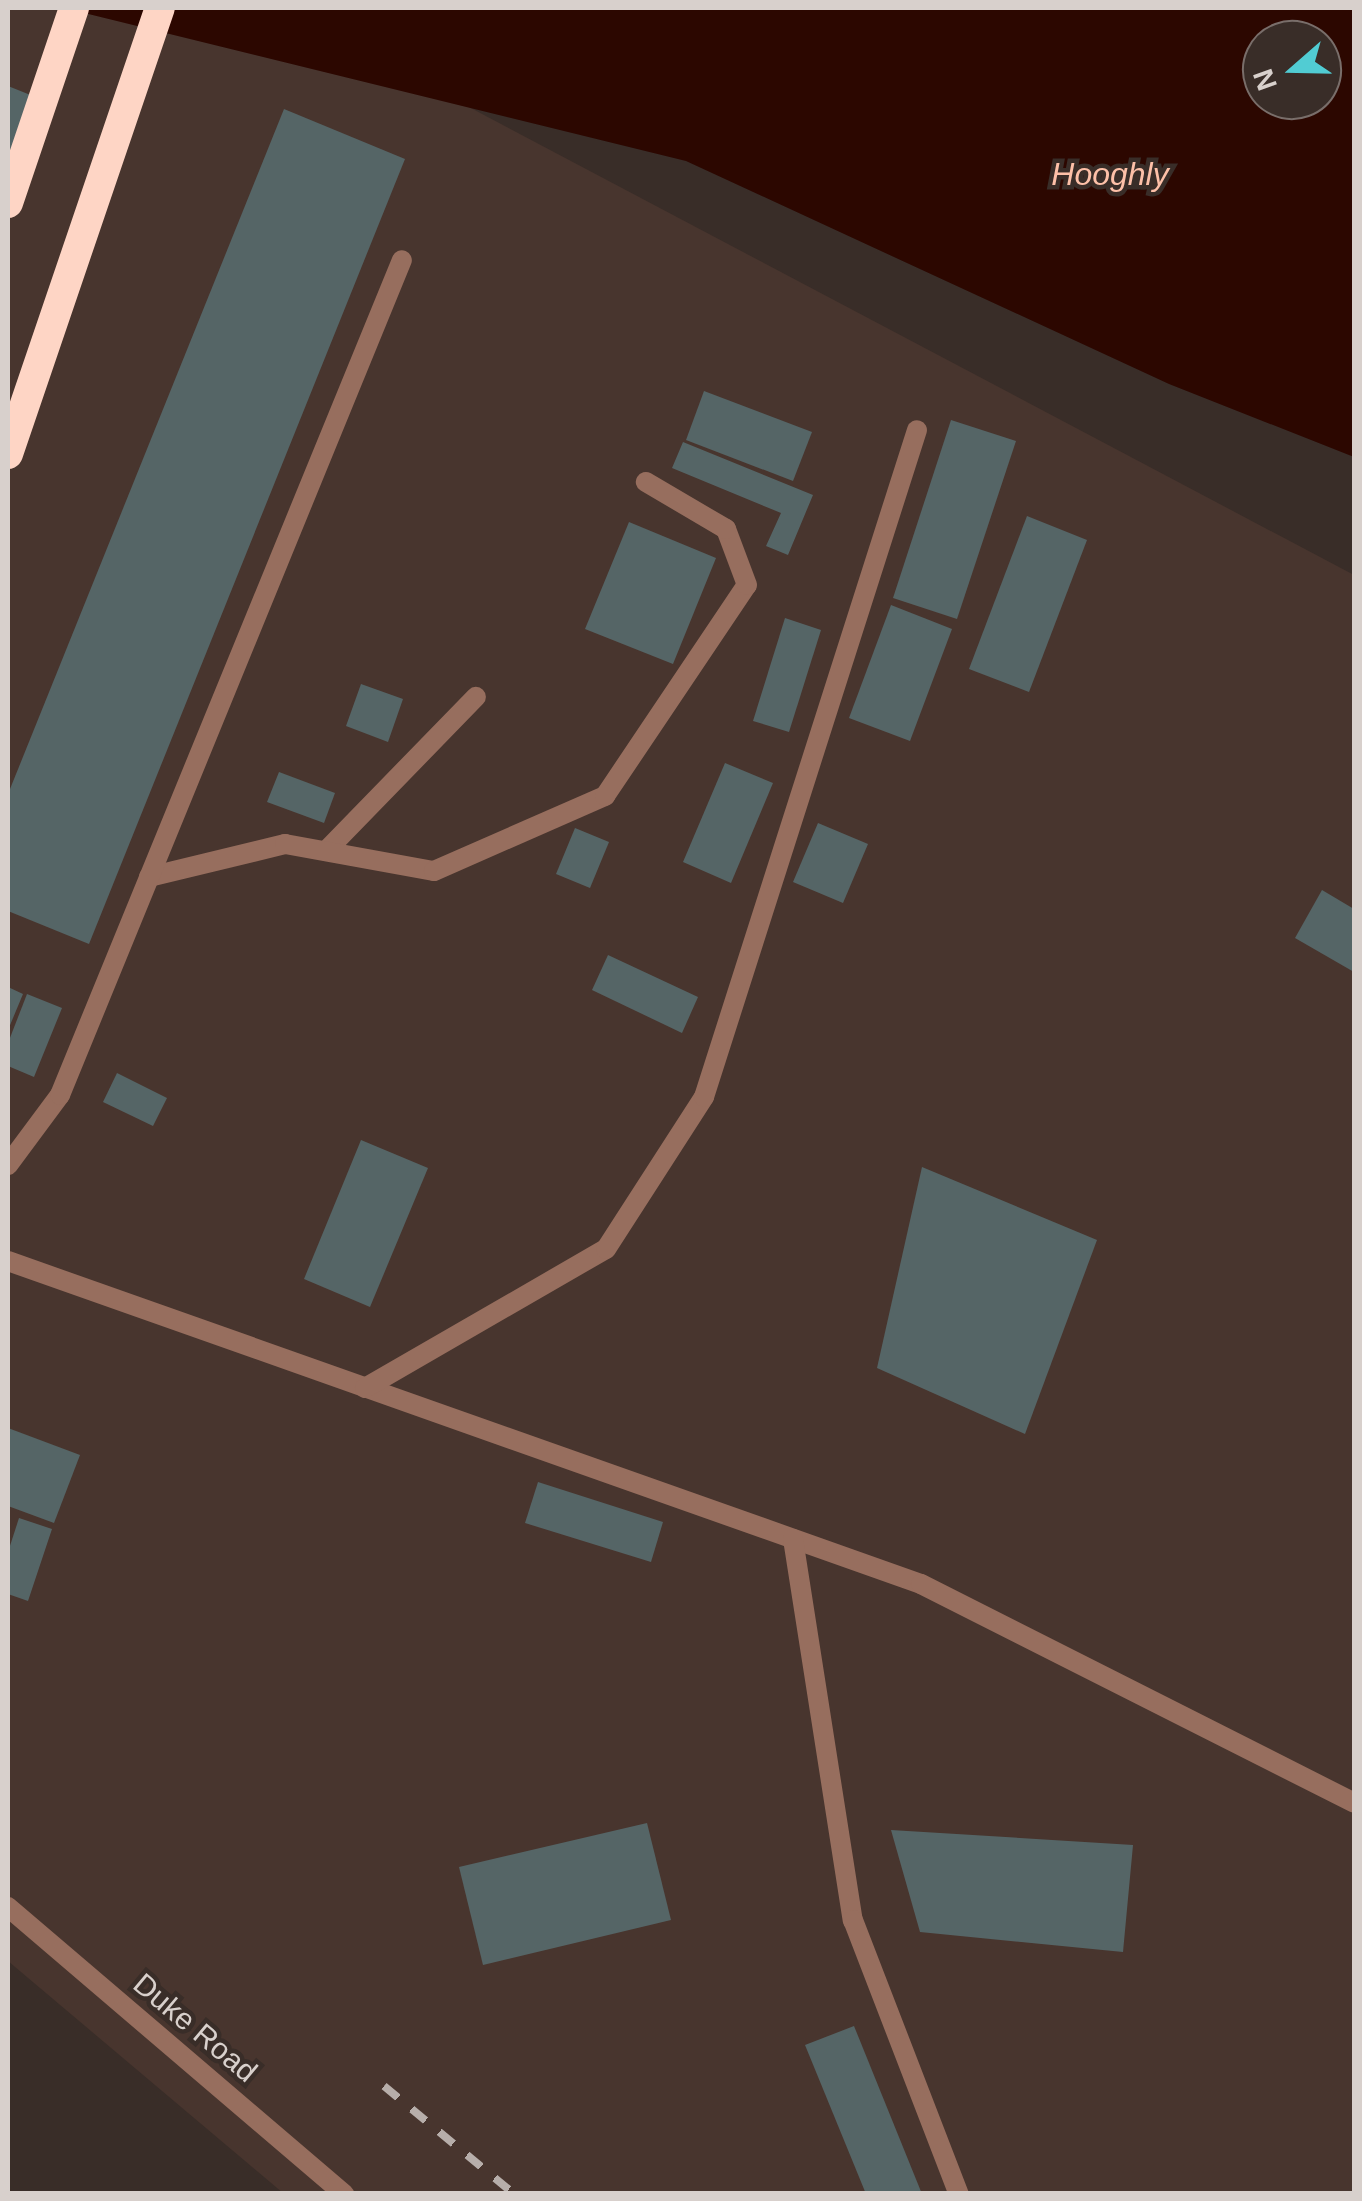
<!DOCTYPE html>
<style>
body{margin:0}
#map{position:relative;width:1362px;height:2201px;overflow:hidden;background:#392d28;font-family:Helvetica,sans-serif}
div>[style]{position:absolute}
.built>*{inset:0;background:#48352e}
.water>*{inset:0;background:#2c0700}
.building>*{inset:0;background:#556566}
.lane>*{height:20px;margin:-10px;padding:0 10px;transform-origin:10px;border-radius:10px;background:#976e5e}
.street>*{height:20px;margin:-10px;padding:0 10px;transform-origin:10px;border-radius:10px;background:#976e5e}
.highway>*{height:30px;margin:-15px;padding:0 15px;transform-origin:15px;border-radius:15px;background:#fed5c5}
.rail>*{height:8px;margin-top:-4px;transform-origin:0;background:repeating-linear-gradient(90deg,#b7aeaa 0 18px,transparent 0 36px)}
span{translate:-50% -50%;white-space:nowrap;text-align:center;line-height:1.15;-webkit-text-stroke:9px #392d28;paint-order:stroke}
.street-label{font-size:30px;color:#d8d0cc}
.water-label{font-size:32px;color:#fdc0a8;font-style:italic}
.frame{position:absolute;inset:0;border:10px solid #d8d0cc;pointer-events:none}
.north{position:absolute;left:1242px;top:20px;width:100px;height:100px;box-sizing:border-box;background:#392d28;border:2px solid #796e6a;border-radius:50%;rotate:250deg;font-size:28px;font-weight:700;line-height:40px;text-align:center;color:#d8d0cc}
.north::after{content:'';display:block;margin:auto;width:35px;height:45px;background:#51ccd3;clip-path:polygon(50% 0,100% 100%,50% 72%,0 100%)}
</style>
<div id="map">
<div class="built">
<i style="clip-path:polygon(8px 8px,174px 8px,361px 50px,1354px 575px,1354px 2193px,283px 2193px,8px 1961px)"></i>
</div>
<div class="water">
<i style="clip-path:polygon(evenodd,64px 8px,1354px 8px,1354px 457px,1169px 384px,686px 161px,64px 8px,1262px 40px,1322px 40px,1322px 100px,1262px 100px,1262px 40px)"></i>
</div>
<div class="building">
<i style="clip-path:polygon(8px 86px,43px 100px,8px 182px)"></i>
<i style="clip-path:polygon(284px 109px,405px 159px,89px 944px,8px 911px,8px 794px)"></i>
<i style="clip-path:polygon(704px 391px,812px 432px,793px 481px,686px 440px)"></i>
<i style="clip-path:polygon(951px 420px,1016px 441px,957px 619px,893px 598px)"></i>
<i style="clip-path:polygon(683px 442px,813px 495px,788px 555px,766px 546px,781px 513px,672px 468px)"></i>
<i style="clip-path:polygon(1027px 516px,1087px 540px,1029px 692px,969px 669px)"></i>
<i style="clip-path:polygon(629px 522px,716px 558px,673px 664px,585px 629px)"></i>
<i style="clip-path:polygon(891px 605px,952px 629px,910px 741px,849px 718px)"></i>
<i style="clip-path:polygon(785px 618px,821px 630px,789px 732px,753px 721px)"></i>
<i style="clip-path:polygon(361px 684px,403px 699px,388px 742px,346px 726px)"></i>
<i style="clip-path:polygon(725px 763px,773px 783px,731px 883px,683px 862px)"></i>
<i style="clip-path:polygon(279px 772px,335px 793px,324px 823px,267px 802px)"></i>
<i style="clip-path:polygon(818px 823px,868px 844px,843px 903px,793px 882px)"></i>
<i style="clip-path:polygon(575px 828px,609px 842px,590px 888px,556px 874px)"></i>
<i style="clip-path:polygon(1322px 890px,1354px 909px,1354px 972px,1295px 938px)"></i>
<i style="clip-path:polygon(608px 955px,698px 997px,682px 1033px,592px 990px)"></i>
<i style="clip-path:polygon(8px 987px,23px 994px,8px 1030px)"></i>
<i style="clip-path:polygon(27px 994px,62px 1008px,34px 1077px,8px 1066px,8px 1043px)"></i>
<i style="clip-path:polygon(117px 1073px,167px 1098px,153px 1126px,103px 1102px)"></i>
<i style="clip-path:polygon(361px 1140px,428px 1168px,370px 1307px,304px 1279px)"></i>
<i style="clip-path:polygon(922px 1167px,1097px 1240px,1025px 1434px,877px 1368px)"></i>
<i style="clip-path:polygon(8px 1428px,80px 1455px,54px 1523px,8px 1506px)"></i>
<i style="clip-path:polygon(538px 1482px,663px 1522px,651px 1562px,525px 1523px)"></i>
<i style="clip-path:polygon(19px 1518px,52px 1529px,28px 1601px,8px 1594px,8px 1552px)"></i>
<i style="clip-path:polygon(647px 1823px,671px 1920px,483px 1965px,459px 1867px)"></i>
<i style="clip-path:polygon(891px 1830px,1133px 1845px,1123px 1952px,920px 1932px)"></i>
<i style="clip-path:polygon(854px 2026px,922px 2194px,866px 2194px,805px 2045px)"></i>
</div>
<div class="lane">
<i style="left:326px;top:851px;width:215px;rotate:-45.8deg"></i>
<i style="left:149px;top:877px;width:140px;rotate:-13.6deg"></i>
<i style="left:285px;top:844px;width:151px;rotate:10.3deg"></i>
<i style="left:434px;top:871px;width:187px;rotate:-23.7deg"></i>
<i style="left:605px;top:796px;width:254px;rotate:-56.1deg"></i>
<i style="left:747px;top:585px;width:60px;rotate:-110.6deg"></i>
<i style="left:726px;top:529px;width:93px;rotate:-149.6deg"></i>
<i style="left:8px;top:1165px;width:87px;rotate:-53.4deg"></i>
<i style="left:60px;top:1095px;width:902px;rotate:-67.73deg"></i>
<i style="left:8px;top:1261px;width:968px;rotate:19.48deg"></i>
<i style="left:921px;top:1584px;width:485px;rotate:26.8deg"></i>
<i style="left:365px;top:1388px;width:278px;rotate:-30deg"></i>
<i style="left:606px;top:1249px;width:181px;rotate:-57.2deg"></i>
<i style="left:704px;top:1097px;width:700px;rotate:-72.29deg"></i>
<i style="left:793px;top:1539px;width:386px;rotate:81.1deg"></i>
<i style="left:853px;top:1920px;width:294px;rotate:68.9deg"></i>
</div>
<div class="street">
<i style="left:8px;top:1907px;width:442px;rotate:40.5deg"></i>
</div>
<div class="highway">
<i style="left:8px;top:203px;width:206px;rotate:-71.3deg"></i>
<i style="left:8px;top:454px;width:471px;rotate:-71.2deg"></i>
</div>
<div class="rail">
<i style="left:384px;top:2086px;width:169px;rotate:39.7deg"></i>
</div>
<div class="street-label">
<span style="left:195px;top:2028px;rotate:40deg">Duke Road</span>
</div>
<div class="water-label">
<span style="left:1110px;top:174px">Hooghly</span>
</div>
<div class="frame"></div>
<div class="north">N</div>
</div>
